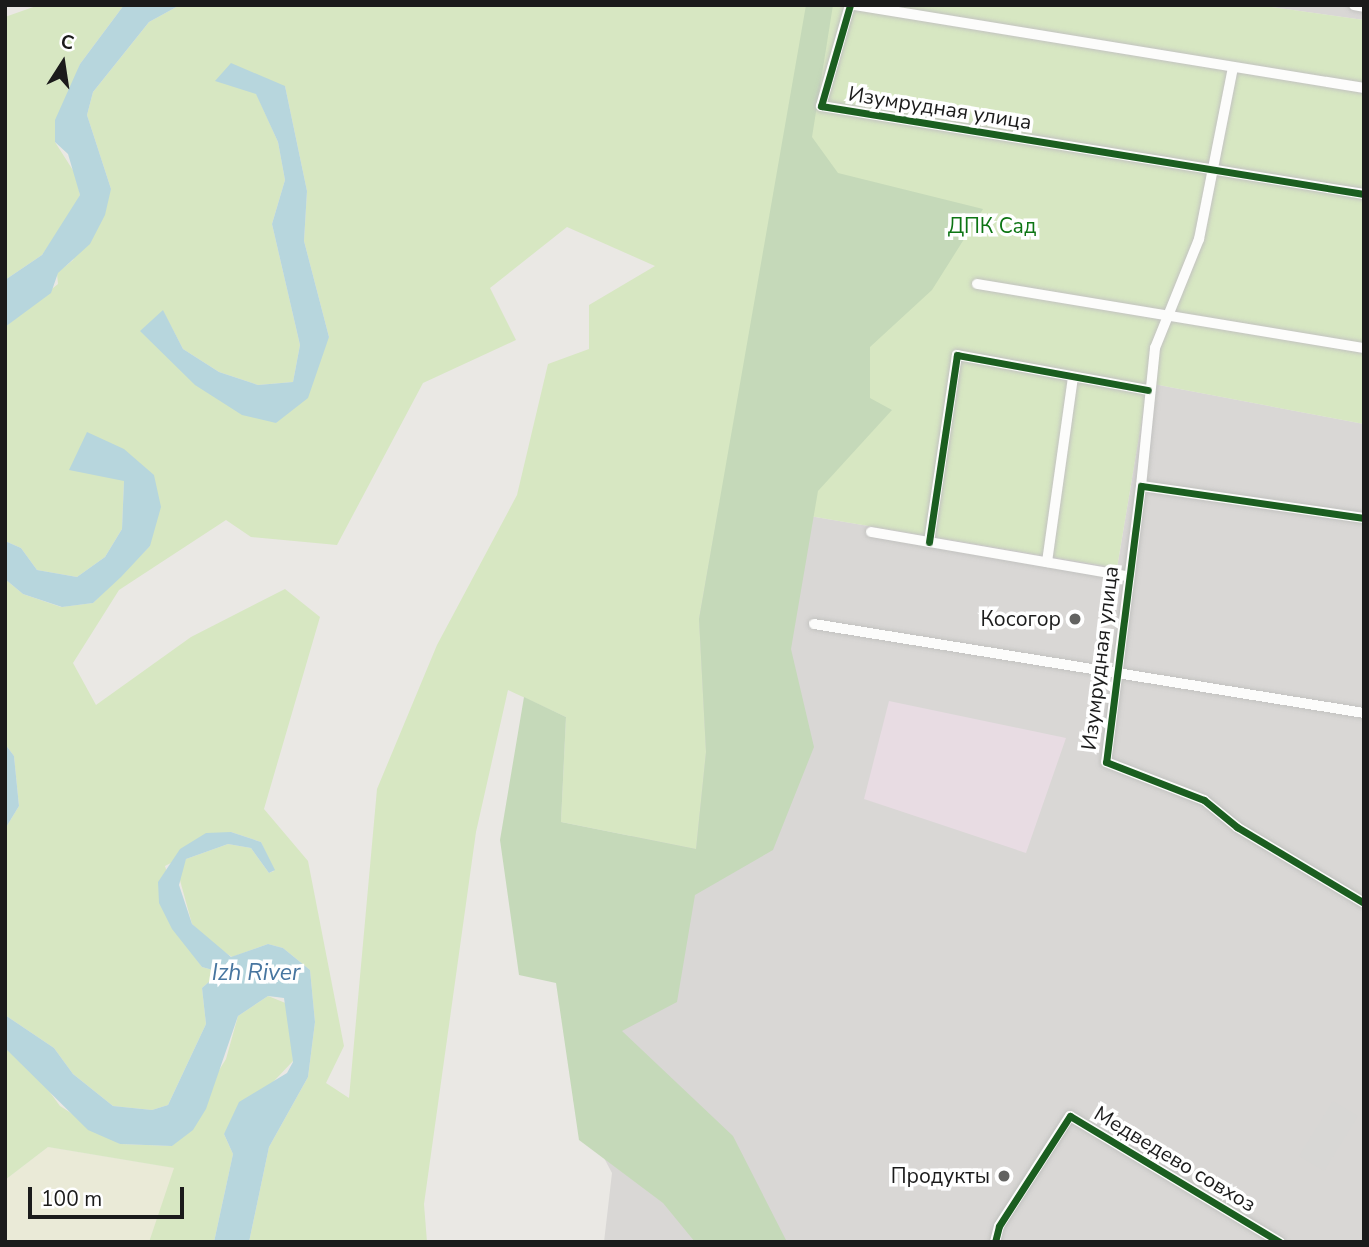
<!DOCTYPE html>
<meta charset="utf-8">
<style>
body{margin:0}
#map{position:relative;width:1369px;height:1247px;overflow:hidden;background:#eae8e4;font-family:"Nunito Sans",sans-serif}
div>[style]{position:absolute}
.residential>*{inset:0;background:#d9d7d5}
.industrial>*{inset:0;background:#e8dce3}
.religious>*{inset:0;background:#d8d7d5}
.farmland>*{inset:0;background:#eaead7}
.grass>*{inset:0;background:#d7e7c2}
.forest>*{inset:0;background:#c5d9b9}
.water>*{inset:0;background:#b7d6dd}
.roads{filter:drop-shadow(0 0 2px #c2c2c0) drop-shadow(0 0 2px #c2c2c0)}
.minor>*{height:10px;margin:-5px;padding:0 5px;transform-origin:5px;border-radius:5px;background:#fcfcfb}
.cycleway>*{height:7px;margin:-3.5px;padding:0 3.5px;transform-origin:3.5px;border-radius:3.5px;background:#1b5e20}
.dots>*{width:19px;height:19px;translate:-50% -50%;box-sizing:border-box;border:4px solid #fff;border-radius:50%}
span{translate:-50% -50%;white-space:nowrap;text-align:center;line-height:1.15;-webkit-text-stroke:7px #fff;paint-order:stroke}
.street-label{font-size:21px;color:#1b1b1b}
.park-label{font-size:21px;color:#0d7514}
.poi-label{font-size:21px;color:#1b1b1b}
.right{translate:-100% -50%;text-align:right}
.water-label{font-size:23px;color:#4876a0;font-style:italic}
.frame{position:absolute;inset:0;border:7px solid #1b1b1b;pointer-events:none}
.north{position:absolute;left:28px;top:28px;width:70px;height:70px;-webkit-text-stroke:5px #fff;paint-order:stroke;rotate:12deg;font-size:19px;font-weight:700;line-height:28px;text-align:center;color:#1b1b1b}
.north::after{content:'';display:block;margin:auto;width:24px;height:32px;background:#1b1b1b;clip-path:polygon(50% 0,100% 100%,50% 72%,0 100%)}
.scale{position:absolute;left:28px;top:1187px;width:156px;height:32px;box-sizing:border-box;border:4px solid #1b1b1b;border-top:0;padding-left:9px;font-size:21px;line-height:24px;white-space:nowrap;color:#1b1b1b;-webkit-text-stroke:5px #fff;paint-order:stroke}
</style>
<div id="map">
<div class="residential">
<i style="clip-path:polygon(1258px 5px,1364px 5px,1364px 20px)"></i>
<i style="clip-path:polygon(1148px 383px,1364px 424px,1364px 1242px,604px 1242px,612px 1173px,573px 1100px,581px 1023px,720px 501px,1117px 568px)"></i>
</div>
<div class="industrial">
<i style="clip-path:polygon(889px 701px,1066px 738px,1026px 853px,864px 799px)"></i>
</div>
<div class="religious">
<i style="clip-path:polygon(1333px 1101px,1358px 1116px,1324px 1171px,1299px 1156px)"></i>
</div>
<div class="farmland">
<i style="clip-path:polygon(48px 1147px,175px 1168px,149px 1242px,5px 1242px,5px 1180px)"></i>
</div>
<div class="grass">
<i style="clip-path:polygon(39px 5px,124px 5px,80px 64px,55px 142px,76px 175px,80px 195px,73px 211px,42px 255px,5px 280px,5px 17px)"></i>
<i style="clip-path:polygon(evenodd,180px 5px,1258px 5px,1364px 20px,1364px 424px,1148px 383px,1117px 568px,720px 501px,699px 619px,706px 752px,696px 849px,561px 822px,566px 717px,508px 690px,476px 832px,424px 1204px,427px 1242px,249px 1242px,269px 1147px,308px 1077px,315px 1022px,310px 970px,283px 948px,268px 944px,232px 957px,212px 944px,192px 924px,178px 873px,186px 859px,228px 844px,251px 848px,269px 873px,274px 871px,261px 842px,231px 832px,165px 866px,192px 953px,202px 967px,220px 972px,202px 988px,206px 1024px,168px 1105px,152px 1110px,113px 1106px,73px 1074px,54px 1048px,5px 1015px,5px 829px,19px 806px,14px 756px,5px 744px,5px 579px,23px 594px,61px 607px,93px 603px,150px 546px,124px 481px,122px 529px,105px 557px,77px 577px,37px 570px,21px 548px,5px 541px,5px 327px,58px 284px,57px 273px,73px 260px,111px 189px,87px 115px,93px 92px,149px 22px,180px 5px,285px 86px,307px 191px,304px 241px,329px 337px,276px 423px,141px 331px,163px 311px,183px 349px,219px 372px,258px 385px,293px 382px,300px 345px,272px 224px,285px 180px,278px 142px,256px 93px,285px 86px,180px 5px,567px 227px,655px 266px,589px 305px,589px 349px,548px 364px,517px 495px,437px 645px,377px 789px,349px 1098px,326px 1083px,344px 1046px,308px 861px,264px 809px,320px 617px,285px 589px,191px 637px,96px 705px,73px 663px,119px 590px,226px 520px,251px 537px,337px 545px,423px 383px,516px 340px,490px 288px,567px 227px)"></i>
<i style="clip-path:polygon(268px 996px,288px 1004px,293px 1061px,224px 1134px,233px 1154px,214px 1242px,149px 1242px,174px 1168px,48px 1147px,5px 1180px,5px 1048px,38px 1076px,60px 1106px,120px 1144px,172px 1146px,226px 1059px,238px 1016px)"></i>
</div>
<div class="forest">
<i style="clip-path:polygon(806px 5px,833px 5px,812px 137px,838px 173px,983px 209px,932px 290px,870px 347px,870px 398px,892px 410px,818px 491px,791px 649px,814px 747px,773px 850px,695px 895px,677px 1002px,622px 1031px,733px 1136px,787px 1242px,695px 1242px,663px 1203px,579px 1140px,556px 983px,519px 975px,500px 840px,524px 697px,566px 717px,561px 822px,696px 849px,706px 752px,699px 619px)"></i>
</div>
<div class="water">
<i style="clip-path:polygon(124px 5px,180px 5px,149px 22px,93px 92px,87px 115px,111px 189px,105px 215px,90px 244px,58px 273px,51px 293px,5px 327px,5px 280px,42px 255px,80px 195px,68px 154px,55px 142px,55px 120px,80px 64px)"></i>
<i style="clip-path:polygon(231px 63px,285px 86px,307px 191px,304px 241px,329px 337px,308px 398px,276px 423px,242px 415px,195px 385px,140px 331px,163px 310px,183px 349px,219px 372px,258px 385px,293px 382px,300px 345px,272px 224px,285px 180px,278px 142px,256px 94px,215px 81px)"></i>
<i style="clip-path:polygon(87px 432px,124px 449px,154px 475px,161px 507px,150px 546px,121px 577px,93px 603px,62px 607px,23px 594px,5px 579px,5px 541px,21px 548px,37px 570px,77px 577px,105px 557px,122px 529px,124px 481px,69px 470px)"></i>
<i style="clip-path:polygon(5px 744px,14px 756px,19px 806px,5px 829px)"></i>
<i style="clip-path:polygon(231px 832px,261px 842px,275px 870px,269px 873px,251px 848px,228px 844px,186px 859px,179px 885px,192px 924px,231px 957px,268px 944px,283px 948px,310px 970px,315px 1022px,308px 1077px,269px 1147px,249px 1242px,214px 1242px,233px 1154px,224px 1134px,239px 1102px,287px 1073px,293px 1062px,284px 998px,268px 996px,238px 1016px,206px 1109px,193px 1130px,172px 1146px,120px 1144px,88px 1130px,5px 1048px,5px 1015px,54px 1048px,73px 1074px,113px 1106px,152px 1110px,168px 1105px,206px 1024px,202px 988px,220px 972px,202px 967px,172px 929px,159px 903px,158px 882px,180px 849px,206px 833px)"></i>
</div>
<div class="roads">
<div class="minor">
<i style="left:850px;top:5px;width:105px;rotate:106deg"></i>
<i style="left:821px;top:106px;width:550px;rotate:9.21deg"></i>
<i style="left:855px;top:5px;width:516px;rotate:9.26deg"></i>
<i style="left:1354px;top:5px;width:10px;rotate:11deg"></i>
<i style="left:977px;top:284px;width:392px;rotate:9.4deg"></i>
<i style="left:1141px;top:486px;width:139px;rotate:-84.2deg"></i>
<i style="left:1155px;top:348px;width:118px;rotate:-68deg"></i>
<i style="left:1199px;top:239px;width:175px;rotate:-78.8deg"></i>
<i style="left:1364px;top:518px;width:225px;rotate:-171.8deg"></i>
<i style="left:1141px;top:486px;width:278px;rotate:97.2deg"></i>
<i style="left:1106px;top:762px;width:105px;rotate:21.2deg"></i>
<i style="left:1204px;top:800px;width:43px;rotate:39.3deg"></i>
<i style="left:1237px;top:827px;width:148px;rotate:30.9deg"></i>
<i style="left:871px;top:532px;width:259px;rotate:9.8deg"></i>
<i style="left:929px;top:542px;width:189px;rotate:-81.5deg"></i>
<i style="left:957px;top:355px;width:194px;rotate:10.4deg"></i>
<i style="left:1047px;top:562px;width:187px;rotate:-82deg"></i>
<i style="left:814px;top:624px;width:557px;rotate:9.19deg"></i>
<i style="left:995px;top:1242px;width:16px;rotate:-76deg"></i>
<i style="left:999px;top:1226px;width:131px;rotate:-57.2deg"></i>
<i style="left:1070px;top:1116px;width:245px;rotate:31deg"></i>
</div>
</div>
<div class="cycleway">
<i style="left:850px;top:5px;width:105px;rotate:106deg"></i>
<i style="left:821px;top:106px;width:550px;rotate:9.21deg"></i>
<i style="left:1364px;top:518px;width:225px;rotate:-171.8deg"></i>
<i style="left:1141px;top:486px;width:278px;rotate:97.2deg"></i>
<i style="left:1106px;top:762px;width:105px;rotate:21.2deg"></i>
<i style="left:1204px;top:800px;width:43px;rotate:39.3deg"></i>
<i style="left:1237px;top:827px;width:148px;rotate:30.9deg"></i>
<i style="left:929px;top:542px;width:189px;rotate:-81.5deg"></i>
<i style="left:957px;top:355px;width:194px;rotate:10.4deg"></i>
<i style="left:995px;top:1242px;width:16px;rotate:-76deg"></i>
<i style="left:999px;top:1226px;width:131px;rotate:-57.2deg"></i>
<i style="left:1070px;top:1116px;width:245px;rotate:31deg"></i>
</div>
<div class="dots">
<i style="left:1075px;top:619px;background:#636361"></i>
<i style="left:1004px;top:1176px;background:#636361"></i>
</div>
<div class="street-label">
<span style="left:940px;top:108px;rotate:9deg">Изумрудная улица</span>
<span style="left:1100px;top:658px;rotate:-83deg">Изумрудная улица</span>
<span style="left:1175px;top:1159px;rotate:31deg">Медведево совхоз</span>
</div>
<div class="park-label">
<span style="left:992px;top:226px">ДПК Сад</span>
</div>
<div class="poi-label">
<span class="right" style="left:1061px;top:619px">Косогор</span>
<span class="right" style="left:990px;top:1176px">Продукты</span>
</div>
<div class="water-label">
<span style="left:256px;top:973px">Izh River</span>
</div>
<div class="frame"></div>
<div class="north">С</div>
<div class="scale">100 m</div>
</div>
